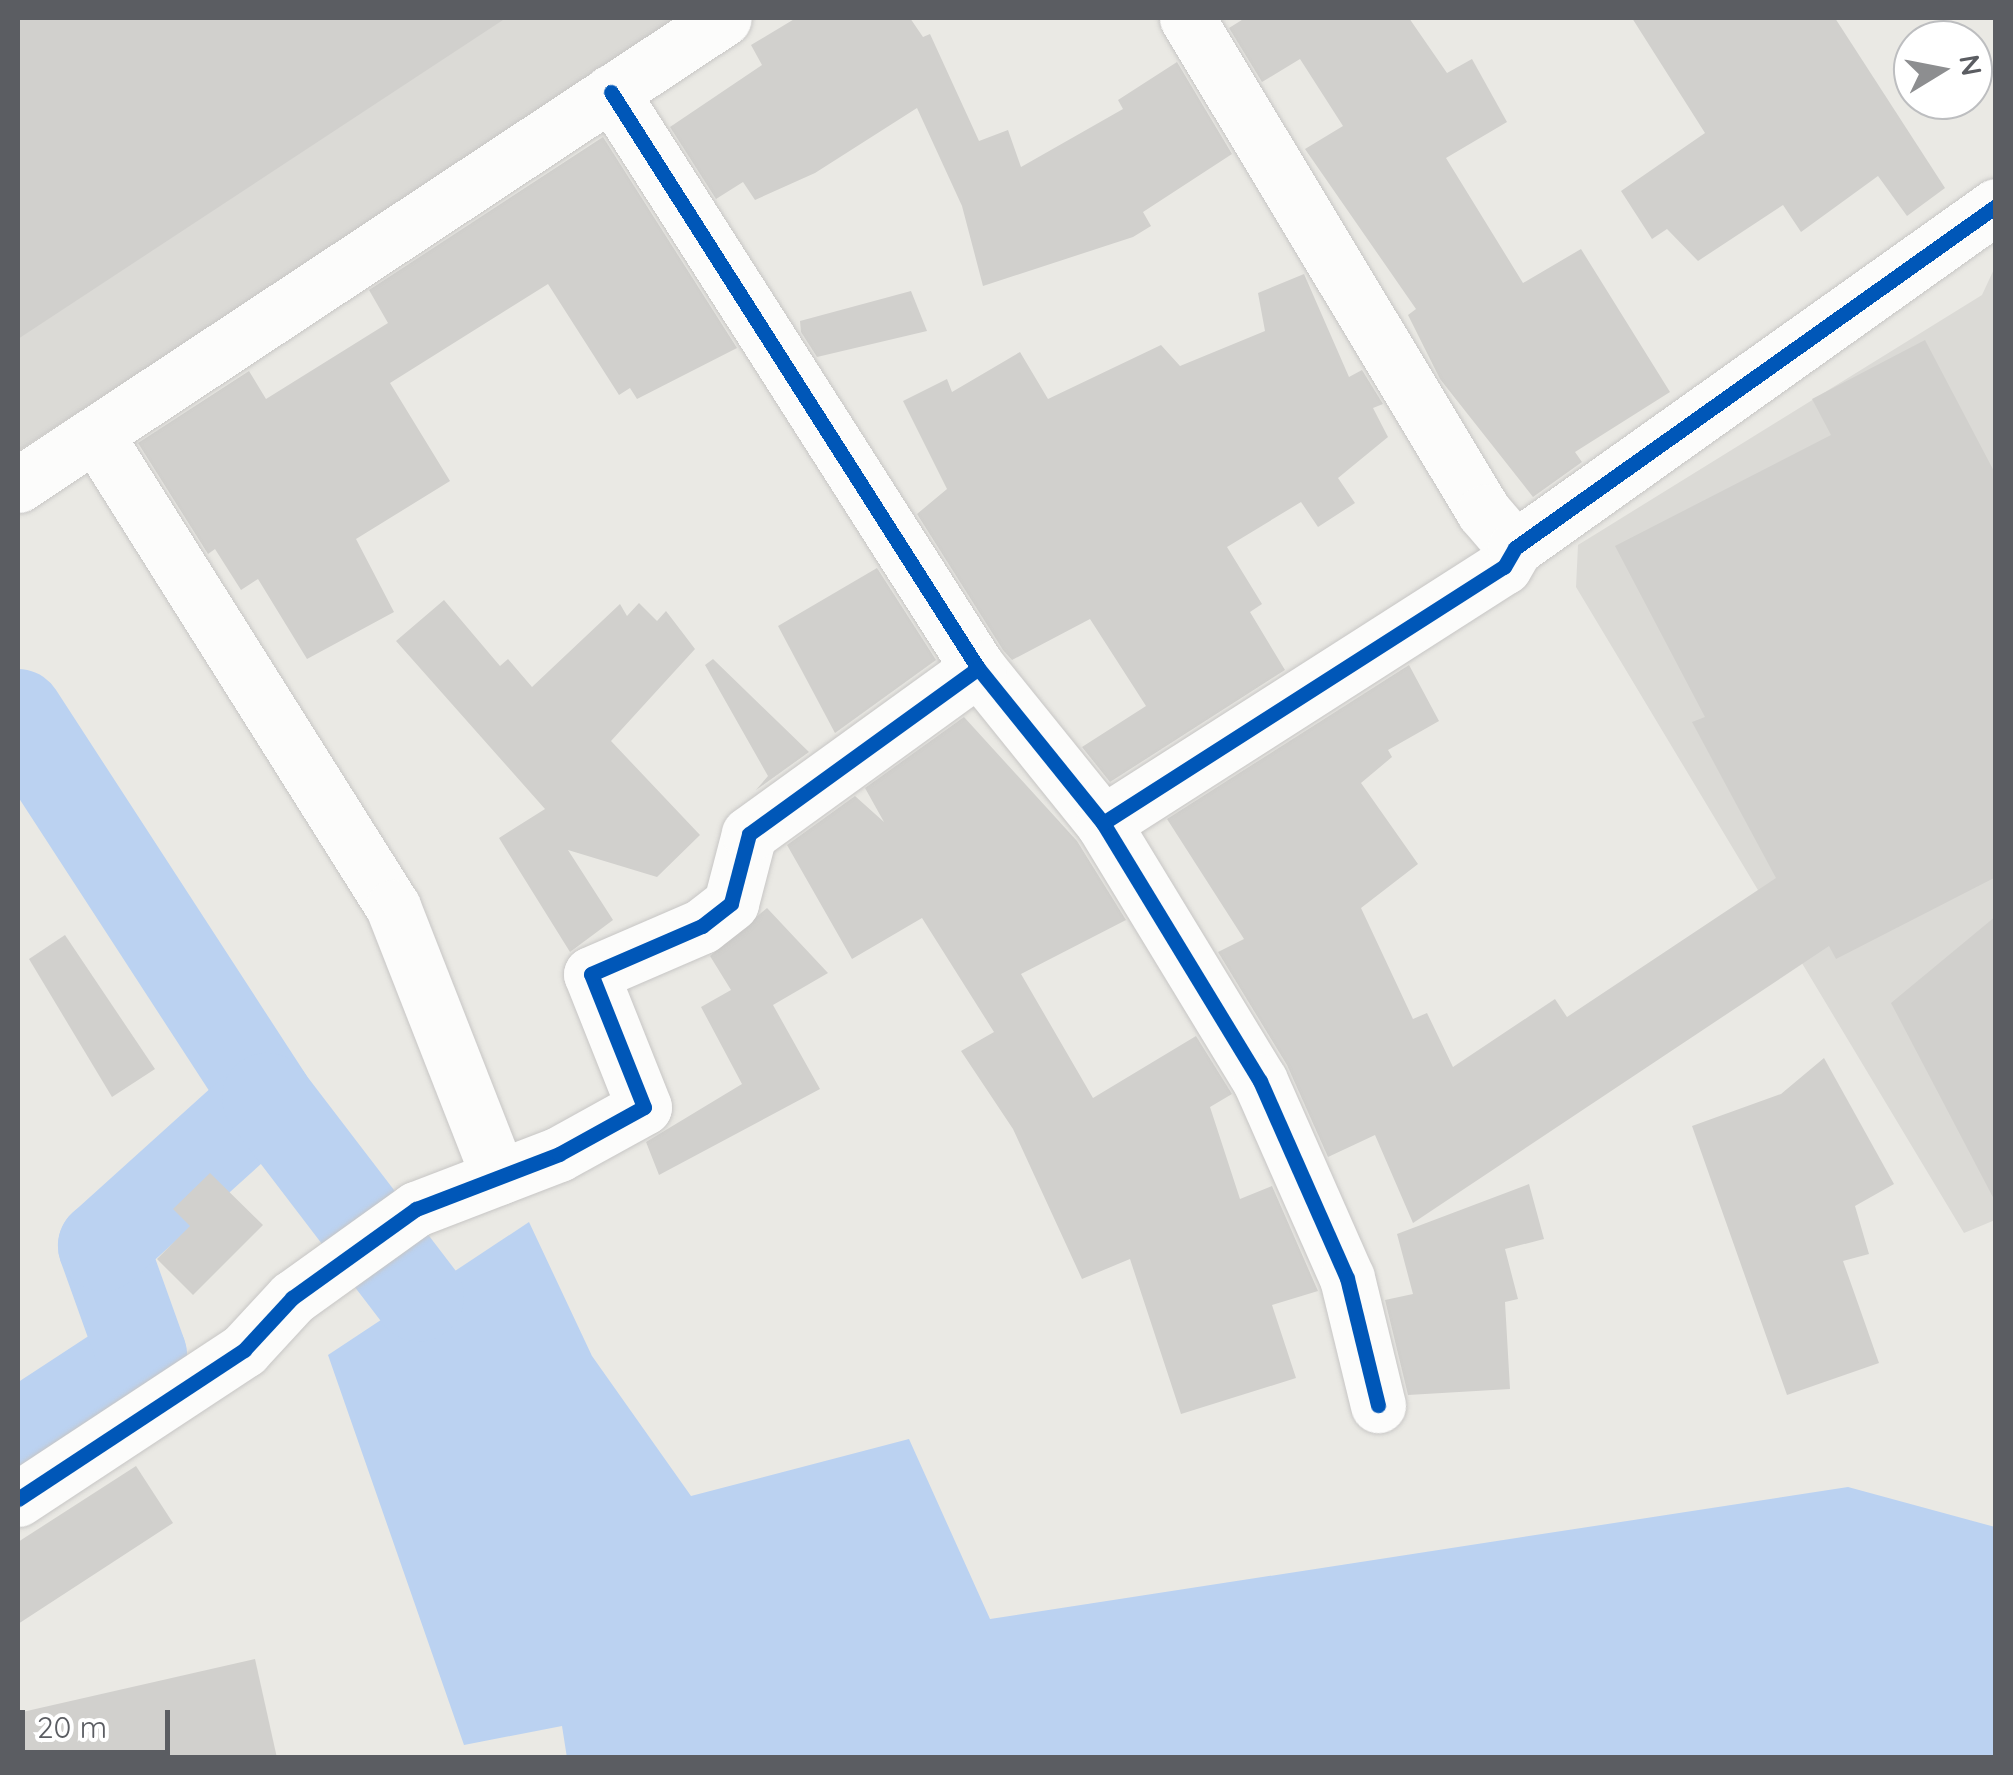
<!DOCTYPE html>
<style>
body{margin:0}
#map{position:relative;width:2013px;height:1775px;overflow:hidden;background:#eae9e4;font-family:Quicksand,sans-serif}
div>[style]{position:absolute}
.industrial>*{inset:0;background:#dbdad6}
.water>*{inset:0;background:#bbd2f1}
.river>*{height:90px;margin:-45px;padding:0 45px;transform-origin:45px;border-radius:45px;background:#bbd2f1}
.building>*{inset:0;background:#d1d0cd}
.roads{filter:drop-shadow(0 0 2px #c7c6c5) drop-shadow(0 0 2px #c7c6c5)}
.minor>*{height:55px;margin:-27.5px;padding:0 27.5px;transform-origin:27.5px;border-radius:27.5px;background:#fcfcfb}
.cycleway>*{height:15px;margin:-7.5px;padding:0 7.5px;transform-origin:7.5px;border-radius:7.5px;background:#0057b8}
span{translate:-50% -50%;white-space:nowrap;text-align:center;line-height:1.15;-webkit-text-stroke:8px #fff;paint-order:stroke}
.frame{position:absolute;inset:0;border:20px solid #5b5d62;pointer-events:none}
.north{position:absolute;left:1893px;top:20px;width:100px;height:100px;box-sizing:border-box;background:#fff;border:2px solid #bdbec0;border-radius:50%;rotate:80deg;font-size:28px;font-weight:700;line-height:40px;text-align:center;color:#5b5d62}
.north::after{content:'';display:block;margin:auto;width:35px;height:45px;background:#8d8e90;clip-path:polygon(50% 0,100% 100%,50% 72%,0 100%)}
.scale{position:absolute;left:20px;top:1710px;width:150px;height:45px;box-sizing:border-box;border:5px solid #5b5d62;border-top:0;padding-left:12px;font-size:30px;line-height:35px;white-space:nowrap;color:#5b5d62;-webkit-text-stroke:8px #fff;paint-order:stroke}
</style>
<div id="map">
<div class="industrial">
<i style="clip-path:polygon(18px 18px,688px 18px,18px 451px)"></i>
<i style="clip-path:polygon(1995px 267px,1995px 1220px,1964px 1233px,1576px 587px,1578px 545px,1982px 295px)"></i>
</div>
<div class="water">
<i style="clip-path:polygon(529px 1222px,592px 1356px,691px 1496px,909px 1439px,990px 1619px,1848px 1487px,1995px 1527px,1995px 1757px,567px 1758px,562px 1726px,464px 1745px,328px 1355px)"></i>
</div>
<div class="river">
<i style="left:18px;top:714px;width:458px;rotate:57deg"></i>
<i style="left:18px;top:1436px;width:148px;rotate:-33.2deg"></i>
<i style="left:142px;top:1355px;width:116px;rotate:-109.7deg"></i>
<i style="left:103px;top:1246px;width:221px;rotate:-42.1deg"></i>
<i style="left:267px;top:1098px;width:250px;rotate:52.6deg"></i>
</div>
<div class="building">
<i style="clip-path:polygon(18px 18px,506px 18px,18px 339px)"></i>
<i style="clip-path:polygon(796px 18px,910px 18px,923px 37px,930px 34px,979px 141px,1008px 130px,1021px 167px,1123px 109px,1118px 100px,1177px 62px,1232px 154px,1143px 212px,1151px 226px,1133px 237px,983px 286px,962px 206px,917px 108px,815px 173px,755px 200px,743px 182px,716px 199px,670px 127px,762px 65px,751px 45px)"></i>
<i style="clip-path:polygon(1245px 18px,1409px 18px,1447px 73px,1472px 59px,1507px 122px,1446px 158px,1523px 283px,1581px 249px,1670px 392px,1575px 452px,1582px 462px,1533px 497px,1440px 379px,1408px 315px,1416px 309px,1305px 149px,1343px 126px,1300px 59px,1262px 82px,1229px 28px)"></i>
<i style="clip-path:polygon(1632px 18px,1835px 18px,1945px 188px,1907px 216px,1878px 176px,1801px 232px,1783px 205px,1698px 261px,1667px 229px,1652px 239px,1621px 191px,1705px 133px)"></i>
<i style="clip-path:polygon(603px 137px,737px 348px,637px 399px,630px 388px,619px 395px,548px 284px,390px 383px,450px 481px,356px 539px,394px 612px,307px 659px,258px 579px,241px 590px,215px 549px,208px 554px,138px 443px,249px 371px,266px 399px,388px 323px,369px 290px)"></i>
<i style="clip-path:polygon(1304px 274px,1349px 377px,1362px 370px,1383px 404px,1373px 408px,1388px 437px,1338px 478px,1355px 503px,1318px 527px,1301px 502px,1227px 547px,1262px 604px,1250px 612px,1285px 670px,1110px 782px,1082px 747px,1146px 706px,1090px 619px,1012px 660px,1003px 650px,917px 514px,947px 489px,903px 401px,947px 379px,952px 392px,1020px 352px,1048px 399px,1161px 345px,1180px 366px,1265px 331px,1258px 293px)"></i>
<i style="clip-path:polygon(911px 291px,927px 331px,817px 357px,801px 332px,800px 321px)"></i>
<i style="clip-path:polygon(1925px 340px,1996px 475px,1996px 877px,1836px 959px,1829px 946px,1413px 1223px,1375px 1135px,1328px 1157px,1287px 1065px,1218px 952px,1244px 939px,1167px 819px,1409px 665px,1439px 721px,1388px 750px,1392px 757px,1361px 783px,1418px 864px,1361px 908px,1413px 1019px,1427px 1013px,1453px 1067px,1555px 999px,1567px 1017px,1776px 878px,1692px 722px,1705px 717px,1615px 546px,1831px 435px,1812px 399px)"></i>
<i style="clip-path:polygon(877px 568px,936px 660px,835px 733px,778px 626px)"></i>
<i style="clip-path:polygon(444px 600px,500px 666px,508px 659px,532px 687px,620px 604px,627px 616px,639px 603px,657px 621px,666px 611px,695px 649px,611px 741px,700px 835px,657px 877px,568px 850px,613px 920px,570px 952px,499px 838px,545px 809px,396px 641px)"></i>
<i style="clip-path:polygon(713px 659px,809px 752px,756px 790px,768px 776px,705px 665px)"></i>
<i style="clip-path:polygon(964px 717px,1077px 841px,1126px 920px,1021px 974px,1093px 1098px,1196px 1036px,1232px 1094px,1210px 1107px,1240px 1199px,1272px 1186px,1318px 1291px,1272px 1305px,1296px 1378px,1181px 1414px,1130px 1259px,1082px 1279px,1013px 1129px,961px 1051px,994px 1032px,922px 918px,852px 959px,787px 845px,855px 796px,884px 822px,865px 788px)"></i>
<i style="clip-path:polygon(767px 908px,828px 973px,773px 1005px,820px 1089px,659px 1175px,646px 1142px,742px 1084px,701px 1007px,731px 990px,710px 956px)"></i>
<i style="clip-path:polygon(1996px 916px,1996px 1203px,1891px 1003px)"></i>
<i style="clip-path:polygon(65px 935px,155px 1069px,112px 1097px,29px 959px)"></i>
<i style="clip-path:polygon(1824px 1058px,1894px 1184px,1855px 1206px,1869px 1254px,1843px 1261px,1879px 1363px,1787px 1395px,1692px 1126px,1781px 1094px)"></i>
<i style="clip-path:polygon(210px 1173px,263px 1225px,193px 1295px,157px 1259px,190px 1226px,173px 1209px)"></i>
<i style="clip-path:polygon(1529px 1184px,1544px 1239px,1505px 1249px,1518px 1299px,1505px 1302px,1510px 1389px,1408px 1395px,1385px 1300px,1413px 1294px,1397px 1234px)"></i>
<i style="clip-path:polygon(136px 1466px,173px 1523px,18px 1624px,18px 1542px)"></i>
<i style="clip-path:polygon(255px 1659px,277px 1758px,18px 1758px,18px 1713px)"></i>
</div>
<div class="roads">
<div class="minor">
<i style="left:1187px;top:18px;width:576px;rotate:58.99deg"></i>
<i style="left:1484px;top:512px;width:48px;rotate:49.3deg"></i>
<i style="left:611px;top:92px;width:683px;rotate:57.5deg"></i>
<i style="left:978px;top:668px;width:199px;rotate:51.1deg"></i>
<i style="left:1103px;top:823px;width:302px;rotate:58.7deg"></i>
<i style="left:1260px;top:1081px;width:215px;rotate:66.2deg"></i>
<i style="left:1347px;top:1278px;width:131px;rotate:76.3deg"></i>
<i style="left:96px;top:435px;width:558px;rotate:57.82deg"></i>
<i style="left:393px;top:907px;width:290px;rotate:68.6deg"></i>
<i style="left:18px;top:485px;width:846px;rotate:-33.48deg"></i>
<i style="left:1103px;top:823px;width:476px;rotate:-32.6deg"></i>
<i style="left:1504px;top:567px;width:22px;rotate:-60deg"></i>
<i style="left:1515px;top:548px;width:590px;rotate:-35.41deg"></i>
<i style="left:18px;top:1499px;width:271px;rotate:-33.4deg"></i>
<i style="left:244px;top:1350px;width:71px;rotate:-47.3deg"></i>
<i style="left:292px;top:1298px;width:153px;rotate:-35.7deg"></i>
<i style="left:416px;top:1209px;width:153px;rotate:-21deg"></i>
<i style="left:559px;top:1154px;width:97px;rotate:-28.9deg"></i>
<i style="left:644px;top:1107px;width:143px;rotate:-111.7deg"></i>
<i style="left:591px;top:974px;width:121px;rotate:-23.4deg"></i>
<i style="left:702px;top:926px;width:37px;rotate:-38deg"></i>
<i style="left:731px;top:903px;width:71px;rotate:-75.4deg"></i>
<i style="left:749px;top:834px;width:283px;rotate:-35.9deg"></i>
</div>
</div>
<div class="cycleway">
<i style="left:611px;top:92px;width:683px;rotate:57.5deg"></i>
<i style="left:978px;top:668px;width:199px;rotate:51.1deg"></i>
<i style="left:1103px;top:823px;width:302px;rotate:58.7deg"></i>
<i style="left:1260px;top:1081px;width:215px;rotate:66.2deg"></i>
<i style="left:1347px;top:1278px;width:131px;rotate:76.3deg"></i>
<i style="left:1103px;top:823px;width:476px;rotate:-32.6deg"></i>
<i style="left:1504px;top:567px;width:22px;rotate:-60deg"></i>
<i style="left:1515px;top:548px;width:590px;rotate:-35.41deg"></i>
<i style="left:18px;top:1499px;width:271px;rotate:-33.4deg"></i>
<i style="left:244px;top:1350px;width:71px;rotate:-47.3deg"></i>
<i style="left:292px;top:1298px;width:153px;rotate:-35.7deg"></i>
<i style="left:416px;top:1209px;width:153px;rotate:-21deg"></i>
<i style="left:559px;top:1154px;width:97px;rotate:-28.9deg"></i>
<i style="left:644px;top:1107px;width:143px;rotate:-111.7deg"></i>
<i style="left:591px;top:974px;width:121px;rotate:-23.4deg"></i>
<i style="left:702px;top:926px;width:37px;rotate:-38deg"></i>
<i style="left:731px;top:903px;width:71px;rotate:-75.4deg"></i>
<i style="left:749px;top:834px;width:283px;rotate:-35.9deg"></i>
</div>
<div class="frame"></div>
<div class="north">N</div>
<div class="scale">20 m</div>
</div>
